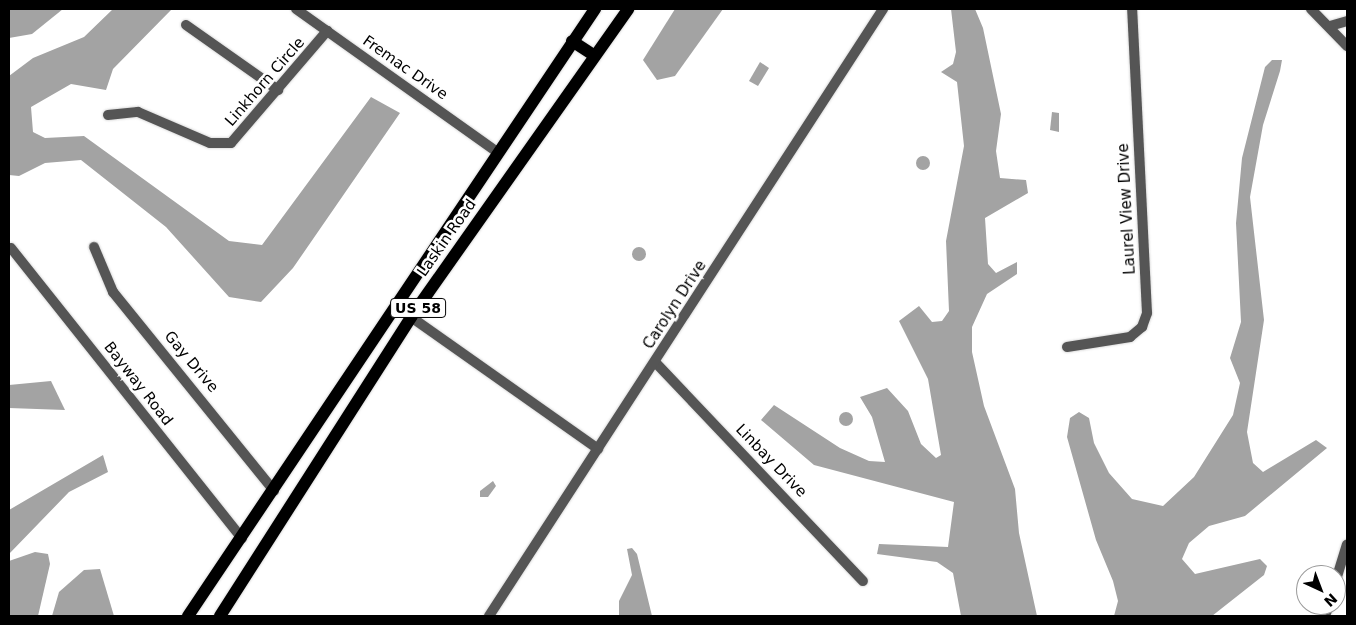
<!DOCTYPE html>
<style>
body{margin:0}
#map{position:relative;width:1356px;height:625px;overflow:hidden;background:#fff;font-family:"DejaVu Sans",sans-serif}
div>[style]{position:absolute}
.water>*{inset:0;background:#a3a3a3}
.round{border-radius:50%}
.roads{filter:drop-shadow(0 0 1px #dbdbdb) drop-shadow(0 0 1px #dbdbdb)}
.minor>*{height:10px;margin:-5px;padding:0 5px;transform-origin:5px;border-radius:5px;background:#555}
.major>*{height:12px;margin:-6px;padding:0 6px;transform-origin:6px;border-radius:6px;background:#000}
span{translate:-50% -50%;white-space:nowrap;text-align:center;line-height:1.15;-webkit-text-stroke:5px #fff;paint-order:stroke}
.shield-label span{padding:1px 4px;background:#fff;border:1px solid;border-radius:4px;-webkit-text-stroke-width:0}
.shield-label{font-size:14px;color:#000;font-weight:700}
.street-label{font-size:15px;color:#000}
.frame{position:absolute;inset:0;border:10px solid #000;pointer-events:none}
.north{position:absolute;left:1296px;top:565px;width:50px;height:50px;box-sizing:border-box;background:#fff;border:1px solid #999;border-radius:50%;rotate:137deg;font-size:14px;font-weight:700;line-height:20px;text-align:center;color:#000}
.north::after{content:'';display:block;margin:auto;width:18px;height:22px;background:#000;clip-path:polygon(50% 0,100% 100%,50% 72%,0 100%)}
</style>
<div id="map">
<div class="water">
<i style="clip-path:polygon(9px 9px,63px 9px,32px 34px,9px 38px)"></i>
<i style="clip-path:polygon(113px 9px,172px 9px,113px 69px,106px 90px,71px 84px,31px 107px,33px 132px,45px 138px,84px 136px,229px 241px,262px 245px,371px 97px,400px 113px,293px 268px,261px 302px,229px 297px,166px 227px,81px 160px,45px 163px,19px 176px,9px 175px,9px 76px,33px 58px,84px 37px)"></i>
<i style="clip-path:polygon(675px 9px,723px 9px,675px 76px,657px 80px,643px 60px)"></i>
<i style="clip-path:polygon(951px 9px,975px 9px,983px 28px,1001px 114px,996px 151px,1000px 178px,1026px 180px,1028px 193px,985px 218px,988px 264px,996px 273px,1017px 262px,1017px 274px,987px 294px,972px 327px,972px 352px,984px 406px,1015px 489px,1019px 533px,1037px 616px,961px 616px,953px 573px,937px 562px,877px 554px,879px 544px,948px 547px,954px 502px,814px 465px,761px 420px,774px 405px,840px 448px,869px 461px,885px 462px,872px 417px,860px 397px,887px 388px,908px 411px,921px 444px,936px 458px,941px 455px,928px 379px,899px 321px,919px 306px,932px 322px,942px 321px,949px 311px,946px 241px,964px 146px,957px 82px,941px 72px,953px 64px,956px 52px)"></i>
<i style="clip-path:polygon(1272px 60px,1282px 60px,1280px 71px,1263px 125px,1250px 197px,1264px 320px,1247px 432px,1253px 463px,1263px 472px,1316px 440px,1327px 448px,1245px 516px,1209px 526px,1189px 543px,1182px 559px,1195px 574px,1260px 559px,1267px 566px,1264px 575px,1212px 616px,1114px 616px,1118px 601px,1113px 581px,1096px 540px,1067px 437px,1070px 418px,1079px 412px,1089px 418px,1094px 443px,1109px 473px,1132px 499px,1163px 506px,1194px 477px,1233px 415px,1240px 383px,1230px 358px,1241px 322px,1236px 223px,1242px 158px,1265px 67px)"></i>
<i style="clip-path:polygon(760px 62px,769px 68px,758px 86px,749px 81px)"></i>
<i style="clip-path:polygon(1052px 112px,1059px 113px,1059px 132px,1050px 130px)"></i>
<i class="round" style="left:916px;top:156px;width:14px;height:14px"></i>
<i class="round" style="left:632px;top:247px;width:14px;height:14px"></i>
<i style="clip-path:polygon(51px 381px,65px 410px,9px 408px,9px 385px)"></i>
<i class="round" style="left:839px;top:412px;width:14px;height:14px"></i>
<i style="clip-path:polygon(103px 455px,108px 472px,69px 492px,9px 554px,9px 510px)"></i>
<i style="clip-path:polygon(493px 481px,496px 486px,488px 497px,480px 497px,480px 491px)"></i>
<i style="clip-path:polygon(632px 548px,637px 554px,652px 616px,619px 616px,619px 601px,632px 575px,627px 549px)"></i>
<i style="clip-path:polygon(35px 552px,48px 554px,50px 564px,38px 616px,9px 616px,9px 561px)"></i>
<i style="clip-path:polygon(100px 569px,114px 616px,52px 616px,59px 592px,84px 570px)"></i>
</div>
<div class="roads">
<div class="minor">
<i style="left:296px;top:9px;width:247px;rotate:35.4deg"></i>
<i style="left:1311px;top:9px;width:52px;rotate:45.8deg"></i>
<i style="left:186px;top:25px;width:113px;rotate:35.2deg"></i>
<i style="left:1330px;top:26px;width:18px;rotate:-16deg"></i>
<i style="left:108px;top:115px;width:30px;rotate:-6deg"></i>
<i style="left:138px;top:112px;width:78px;rotate:23.3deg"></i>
<i style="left:210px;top:143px;width:21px"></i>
<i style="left:231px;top:143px;width:148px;rotate:-49.4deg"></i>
<i style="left:94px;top:247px;width:49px;rotate:67.1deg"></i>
<i style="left:113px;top:292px;width:256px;rotate:51deg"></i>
<i style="left:11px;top:248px;width:371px;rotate:51.5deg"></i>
<i style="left:411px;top:317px;width:229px;rotate:35.2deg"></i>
<i style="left:1067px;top:347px;width:64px;rotate:-9deg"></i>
<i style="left:1130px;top:337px;width:16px;rotate:-40deg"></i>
<i style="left:1142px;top:327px;width:15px;rotate:-70deg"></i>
<i style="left:1147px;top:313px;width:304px;rotate:-92.8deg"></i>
<i style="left:655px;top:362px;width:302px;rotate:46.5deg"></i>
<i style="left:1336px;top:580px;width:37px;rotate:-73deg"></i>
<i style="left:489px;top:616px;width:724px;rotate:-57.01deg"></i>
<i style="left:1325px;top:616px;width:12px;rotate:-70deg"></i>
</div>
<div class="major">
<i style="left:572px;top:41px;width:27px;rotate:33deg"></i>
<i style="left:188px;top:616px;width:731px;rotate:-56.16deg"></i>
<i style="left:220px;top:616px;width:355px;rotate:-57.4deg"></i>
<i style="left:411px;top:317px;width:377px;rotate:-54.8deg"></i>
</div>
</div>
<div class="shield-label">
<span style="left:418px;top:308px">US 58</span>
</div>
<div class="street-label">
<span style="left:405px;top:68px;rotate:35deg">Fremac Drive</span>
<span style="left:265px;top:82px;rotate:-49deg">Linkhorn Circle</span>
<span style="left:1127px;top:209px;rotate:-93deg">Laurel View Drive</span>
<span style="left:447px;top:238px;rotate:-55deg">Laskin Road</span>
<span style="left:675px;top:305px;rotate:-57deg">Carolyn Drive</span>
<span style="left:191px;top:362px;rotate:50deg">Gay Drive</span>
<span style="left:138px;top:384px;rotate:52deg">Bayway Road</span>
<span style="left:771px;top:461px;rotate:46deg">Linbay Drive</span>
</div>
<div class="frame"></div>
<div class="north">N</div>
</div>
